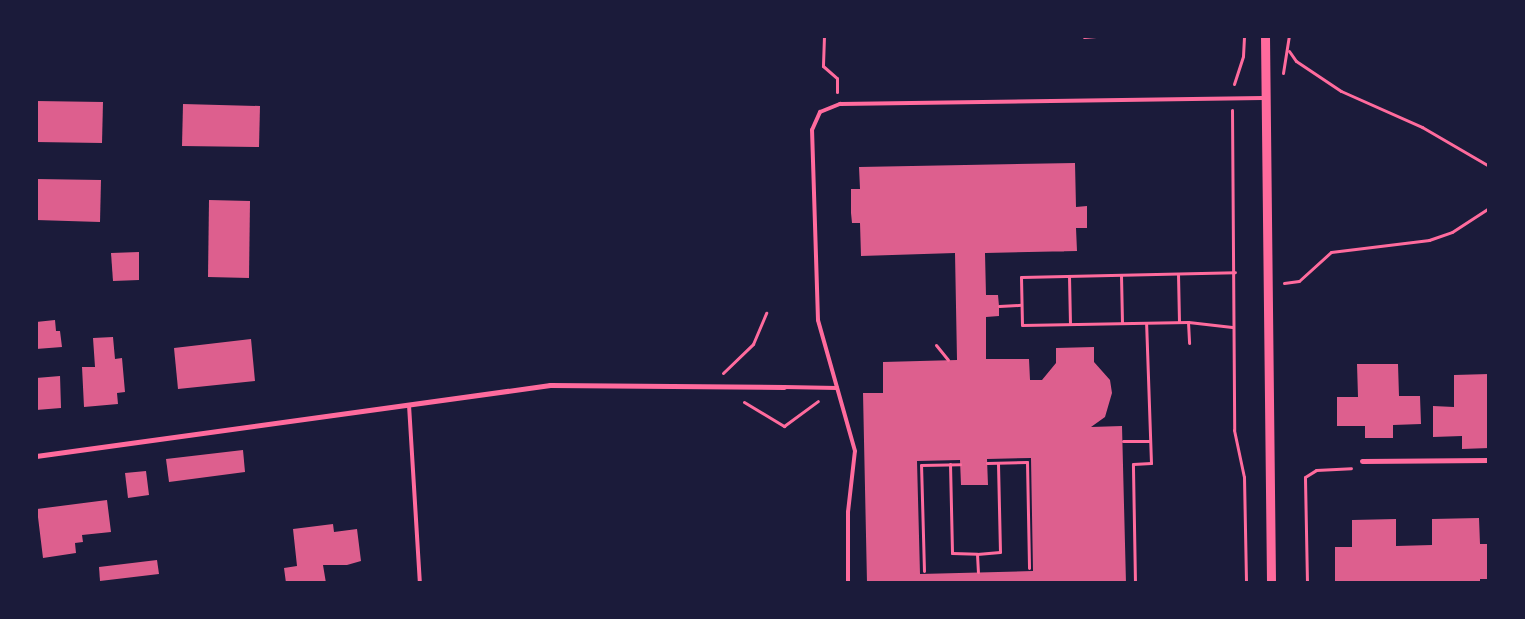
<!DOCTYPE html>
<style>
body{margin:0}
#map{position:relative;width:1525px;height:619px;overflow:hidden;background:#1b1b3a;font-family:"Noto Serif",serif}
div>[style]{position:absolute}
.building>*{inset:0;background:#dd5f8e}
.path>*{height:3px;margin:-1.5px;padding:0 1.5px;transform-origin:1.5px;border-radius:1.5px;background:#ff6b9d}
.service>*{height:4px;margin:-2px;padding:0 2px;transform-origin:2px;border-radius:2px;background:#ff6b9d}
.minor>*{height:5px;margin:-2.5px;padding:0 2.5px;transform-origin:2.5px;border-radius:2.5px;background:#ff6b9d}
.tertiary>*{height:9px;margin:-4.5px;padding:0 4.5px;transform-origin:4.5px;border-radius:4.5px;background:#ff6b9d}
span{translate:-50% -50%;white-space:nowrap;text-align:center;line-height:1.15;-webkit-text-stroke:4px #1b1b3a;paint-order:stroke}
.frame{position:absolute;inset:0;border:38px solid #1b1b3a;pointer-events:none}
</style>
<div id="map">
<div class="building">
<i style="clip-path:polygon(36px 101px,103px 102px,102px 143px,36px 142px)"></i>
<i style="clip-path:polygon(183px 104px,260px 106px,259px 147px,182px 146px)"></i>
<i style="clip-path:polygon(evenodd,1075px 163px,1076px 207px,1087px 206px,1087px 228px,1076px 228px,1077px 251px,985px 253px,986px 295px,998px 295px,999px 306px,999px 316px,986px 317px,986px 359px,1029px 359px,1030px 380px,1042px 380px,1056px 363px,1056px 348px,1094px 347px,1094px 362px,1110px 380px,1112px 393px,1105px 417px,1091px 427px,1122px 426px,1126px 583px,867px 583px,863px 393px,883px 393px,883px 362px,957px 360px,955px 253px,861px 256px,860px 223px,852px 223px,851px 213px,851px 189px,860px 189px,859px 167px,1075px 163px,1031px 458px,1033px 571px,920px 574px,917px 461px,960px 460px,961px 485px,988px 485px,987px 459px,1031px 458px)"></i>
<i style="clip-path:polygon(36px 179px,101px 180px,100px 222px,36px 220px)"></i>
<i style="clip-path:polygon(209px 200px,250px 201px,249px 278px,208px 277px)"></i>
<i style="clip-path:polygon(139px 252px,139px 280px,113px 281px,111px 253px)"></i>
<i style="clip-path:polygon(55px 320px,56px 331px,60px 331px,62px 347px,36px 349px,36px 322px)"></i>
<i style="clip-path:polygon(113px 337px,115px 359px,122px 358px,125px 392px,117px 393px,118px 404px,84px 407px,82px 367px,95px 367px,93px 338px)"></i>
<i style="clip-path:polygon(251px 339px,255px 381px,178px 389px,174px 348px)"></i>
<i style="clip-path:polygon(1357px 364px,1398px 364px,1399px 396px,1420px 396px,1421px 424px,1393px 425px,1393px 438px,1365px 438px,1365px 426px,1337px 426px,1337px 397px,1358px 397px)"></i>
<i style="clip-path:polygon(1489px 374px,1489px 448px,1462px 449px,1462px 436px,1433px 437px,1433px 406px,1454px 407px,1454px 375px)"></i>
<i style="clip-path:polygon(60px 376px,61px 408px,36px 410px,36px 378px)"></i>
<i style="clip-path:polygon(243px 450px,245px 472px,169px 482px,166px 459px)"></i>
<i style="clip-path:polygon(146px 471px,149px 495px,128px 498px,125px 473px)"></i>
<i style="clip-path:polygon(107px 500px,111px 532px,82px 535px,83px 542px,75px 543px,76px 553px,43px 558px,37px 509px)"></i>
<i style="clip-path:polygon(1479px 518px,1480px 544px,1489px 544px,1489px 579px,1480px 579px,1480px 583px,1335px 581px,1335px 547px,1352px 547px,1352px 520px,1396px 519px,1396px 546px,1432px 545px,1432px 519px)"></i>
<i style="clip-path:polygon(333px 524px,334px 532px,357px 529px,361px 561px,347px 565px,323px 565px,326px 583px,286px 583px,284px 568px,297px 566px,293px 529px)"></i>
<i style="clip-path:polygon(157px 560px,159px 574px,100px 581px,99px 567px)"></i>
</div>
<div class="path">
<i style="left:824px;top:36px;width:30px;rotate:92deg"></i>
<i style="left:823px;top:66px;width:18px;rotate:41deg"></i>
<i style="left:837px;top:78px;width:14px;rotate:90deg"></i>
<i style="left:1084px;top:37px;width:12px;rotate:-5deg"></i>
<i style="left:1289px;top:51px;width:12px;rotate:55deg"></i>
<i style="left:1296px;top:61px;width:54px;rotate:33.7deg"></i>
<i style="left:1341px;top:91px;width:89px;rotate:24deg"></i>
<i style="left:1422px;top:127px;width:78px;rotate:30.2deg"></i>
<i style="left:1283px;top:73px;width:37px;rotate:-81deg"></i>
<i style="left:1234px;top:84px;width:29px;rotate:-72deg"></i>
<i style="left:1243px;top:56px;width:20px;rotate:-87deg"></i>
<i style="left:1232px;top:110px;width:320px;rotate:89.6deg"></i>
<i style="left:1234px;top:430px;width:48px;rotate:78deg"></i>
<i style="left:1244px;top:477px;width:106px;rotate:88.9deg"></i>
<i style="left:1178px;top:274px;width:48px;rotate:88.8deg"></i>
<i style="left:1121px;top:275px;width:48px;rotate:88.8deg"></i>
<i style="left:1069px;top:276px;width:48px;rotate:88.8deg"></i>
<i style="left:1284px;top:283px;width:15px;rotate:-8deg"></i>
<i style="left:1299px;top:281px;width:43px;rotate:-42.2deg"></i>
<i style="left:1331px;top:252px;width:99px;rotate:-7deg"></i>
<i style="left:1429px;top:240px;width:24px;rotate:-19deg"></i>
<i style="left:1452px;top:232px;width:44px;rotate:-33deg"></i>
<i style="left:999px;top:306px;width:22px;rotate:-3deg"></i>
<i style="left:1188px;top:322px;width:21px;rotate:87deg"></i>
<i style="left:1232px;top:327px;width:44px;rotate:-173.5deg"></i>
<i style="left:1188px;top:322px;width:166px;rotate:179deg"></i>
<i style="left:1022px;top:325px;width:48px;rotate:-91.2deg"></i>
<i style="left:1021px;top:277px;width:214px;rotate:-1.3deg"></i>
<i style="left:936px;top:345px;width:19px;rotate:51deg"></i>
<i style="left:723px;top:373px;width:42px;rotate:-44deg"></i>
<i style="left:753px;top:344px;width:34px;rotate:-67deg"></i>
<i style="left:744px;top:402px;width:47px;rotate:31deg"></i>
<i style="left:784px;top:426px;width:42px;rotate:-36.3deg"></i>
<i style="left:1123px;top:441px;width:27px"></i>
<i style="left:987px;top:463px;width:40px;rotate:-1.4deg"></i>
<i style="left:1027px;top:462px;width:106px;rotate:88.9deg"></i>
<i style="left:950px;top:464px;width:89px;rotate:88.7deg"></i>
<i style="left:952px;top:553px;width:25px;rotate:2deg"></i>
<i style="left:977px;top:554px;width:23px;rotate:-5deg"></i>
<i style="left:1000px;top:552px;width:89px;rotate:-91.3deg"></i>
<i style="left:977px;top:554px;width:18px;rotate:87deg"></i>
<i style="left:924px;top:571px;width:106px;rotate:-91.6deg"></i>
<i style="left:921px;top:465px;width:39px;rotate:-1deg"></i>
<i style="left:1135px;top:583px;width:119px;rotate:-91deg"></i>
<i style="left:1133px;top:464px;width:18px;rotate:-3deg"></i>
<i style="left:1151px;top:463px;width:140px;rotate:-92deg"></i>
<i style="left:1307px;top:583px;width:106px;rotate:-91.1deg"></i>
<i style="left:1305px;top:477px;width:13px;rotate:-32deg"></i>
<i style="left:1316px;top:470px;width:35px;rotate:-3deg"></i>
</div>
<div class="service">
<i style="left:784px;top:387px;width:53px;rotate:1.1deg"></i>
<i style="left:409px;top:405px;width:178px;rotate:86.5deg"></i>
<i style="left:848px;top:583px;width:71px;rotate:-90deg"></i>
<i style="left:848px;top:512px;width:61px;rotate:-83.5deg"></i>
<i style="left:855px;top:451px;width:136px;rotate:-105.8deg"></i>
<i style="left:818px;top:320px;width:190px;rotate:-91.8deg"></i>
<i style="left:812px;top:130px;width:20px;rotate:-66deg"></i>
<i style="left:820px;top:112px;width:22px;rotate:-22deg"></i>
<i style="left:840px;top:104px;width:423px;rotate:-0.8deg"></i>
</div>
<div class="minor">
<i style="left:36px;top:456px;width:519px;rotate:-7.86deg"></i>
<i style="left:550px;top:385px;width:234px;rotate:0.5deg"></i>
<i style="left:1362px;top:461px;width:127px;rotate:-0.5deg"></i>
</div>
<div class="tertiary">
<i style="left:1265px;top:36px;width:547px;rotate:89.37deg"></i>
</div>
<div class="frame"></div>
</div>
